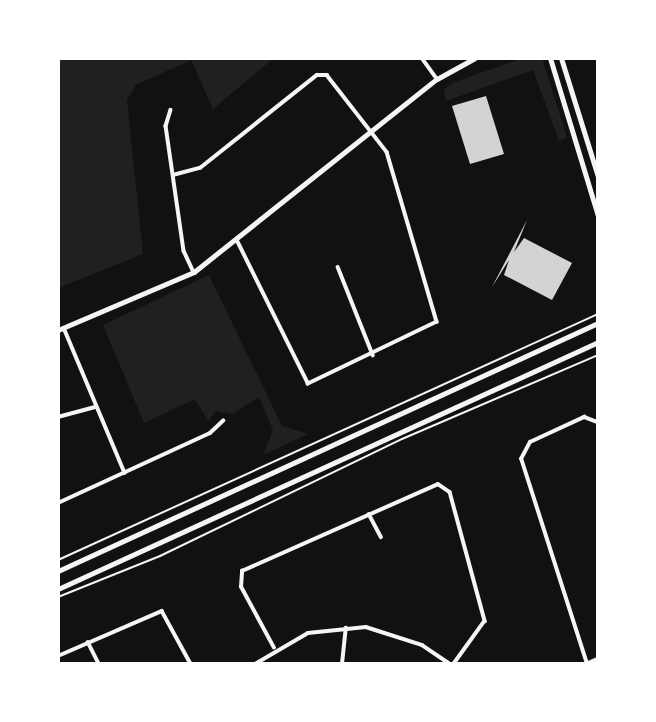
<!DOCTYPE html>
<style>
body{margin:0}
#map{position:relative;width:656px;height:722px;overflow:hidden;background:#111;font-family:"Open Sans",sans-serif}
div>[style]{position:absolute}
.green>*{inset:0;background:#202020}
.building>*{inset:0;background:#d3d3d3}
.path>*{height:2px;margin:-1px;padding:0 1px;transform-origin:1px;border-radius:1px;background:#f5f5f5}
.minor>*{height:3.5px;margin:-1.75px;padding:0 1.75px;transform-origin:1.75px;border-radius:1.75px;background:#f5f5f5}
.tertiary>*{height:4.5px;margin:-2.25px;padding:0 2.25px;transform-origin:2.25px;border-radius:2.25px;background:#f5f5f5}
.secondary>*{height:5px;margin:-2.5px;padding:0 2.5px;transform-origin:2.5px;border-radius:2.5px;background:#f5f5f5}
span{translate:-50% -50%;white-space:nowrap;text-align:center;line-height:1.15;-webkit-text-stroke:6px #fff;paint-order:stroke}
.frame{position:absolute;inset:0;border:60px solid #fff;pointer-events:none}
</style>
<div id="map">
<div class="green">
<i style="clip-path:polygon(58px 58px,274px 58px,213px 109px,191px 60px,136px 85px,127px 100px,143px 254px,58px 288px)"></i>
<i style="clip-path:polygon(523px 58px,542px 58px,567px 138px,559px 141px,533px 70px,446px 101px,444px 90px,452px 83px)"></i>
<i style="clip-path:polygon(209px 275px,282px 426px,308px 434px,263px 455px,273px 430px,259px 397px,232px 414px,216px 411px,208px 421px,195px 399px,144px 423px,103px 325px)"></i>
</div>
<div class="building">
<i style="clip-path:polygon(486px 96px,504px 154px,470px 164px,452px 106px)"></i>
<i style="clip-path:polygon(527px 220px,514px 252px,524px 238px,572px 263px,552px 300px,504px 275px,509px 260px,492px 287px)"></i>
</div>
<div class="path">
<i style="left:58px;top:560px;width:593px;rotate:-24.49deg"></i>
<i style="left:58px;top:597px;width:110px;rotate:-21.9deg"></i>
<i style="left:160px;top:556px;width:269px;rotate:-25.8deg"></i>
<i style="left:402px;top:439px;width:213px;rotate:-23.2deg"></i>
</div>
<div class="minor">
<i style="left:422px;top:58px;width:26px;rotate:54deg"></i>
<i style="left:171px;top:110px;width:17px;rotate:107deg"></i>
<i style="left:166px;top:126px;width:126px;rotate:81.8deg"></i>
<i style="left:184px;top:251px;width:23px;rotate:65deg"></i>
<i style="left:173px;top:175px;width:28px;rotate:-15deg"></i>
<i style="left:200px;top:168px;width:149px;rotate:-38.5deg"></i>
<i style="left:317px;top:75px;width:10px"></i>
<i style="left:327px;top:75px;width:98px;rotate:52.1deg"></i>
<i style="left:387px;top:152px;width:177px;rotate:73.6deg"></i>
<i style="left:437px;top:322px;width:143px;rotate:154.3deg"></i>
<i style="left:308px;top:384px;width:160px;rotate:-116.4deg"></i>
<i style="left:338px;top:267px;width:95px;rotate:68.3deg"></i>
<i style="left:64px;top:328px;width:157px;rotate:67.2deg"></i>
<i style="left:58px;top:417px;width:39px;rotate:-15deg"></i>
<i style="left:58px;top:503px;width:167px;rotate:-24.7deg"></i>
<i style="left:210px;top:433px;width:18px;rotate:-43deg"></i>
<i style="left:369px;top:514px;width:26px;rotate:62deg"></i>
<i style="left:88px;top:642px;width:25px;rotate:63deg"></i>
<i style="left:274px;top:648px;width:69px;rotate:-118.4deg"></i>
<i style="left:241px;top:587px;width:16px;rotate:-86deg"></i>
<i style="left:242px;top:571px;width:214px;rotate:-23.9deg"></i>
<i style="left:438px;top:484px;width:14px;rotate:34deg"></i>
<i style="left:450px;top:492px;width:134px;rotate:74.8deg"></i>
<i style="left:485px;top:621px;width:53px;rotate:125.8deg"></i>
<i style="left:58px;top:656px;width:113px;rotate:-23.4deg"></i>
<i style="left:162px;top:611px;width:60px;rotate:61.3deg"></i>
<i style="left:255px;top:664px;width:61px;rotate:-30.3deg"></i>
<i style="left:308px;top:633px;width:58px;rotate:-5.9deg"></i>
<i style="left:366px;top:627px;width:59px;rotate:17.8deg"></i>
<i style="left:422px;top:645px;width:34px;rotate:34deg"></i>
<i style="left:342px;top:664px;width:36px;rotate:-84deg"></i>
<i style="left:586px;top:664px;width:13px;rotate:-23deg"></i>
<i style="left:587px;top:664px;width:215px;rotate:-107.8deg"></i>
<i style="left:521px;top:459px;width:19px;rotate:-62deg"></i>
<i style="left:530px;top:442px;width:60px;rotate:-24.8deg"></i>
<i style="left:584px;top:417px;width:15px;rotate:20deg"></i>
</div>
<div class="tertiary">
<i style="left:58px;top:330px;width:148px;rotate:-23.1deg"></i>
<i style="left:194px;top:272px;width:310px;rotate:-38.5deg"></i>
<i style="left:437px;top:79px;width:43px;rotate:-28.9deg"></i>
</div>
<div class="secondary">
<i style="left:550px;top:58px;width:165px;rotate:73.1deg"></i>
<i style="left:561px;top:58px;width:125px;rotate:72.7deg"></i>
<i style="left:58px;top:571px;width:594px;rotate:-24.67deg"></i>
<i style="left:58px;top:589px;width:594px;rotate:-24.58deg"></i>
</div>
<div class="frame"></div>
</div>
